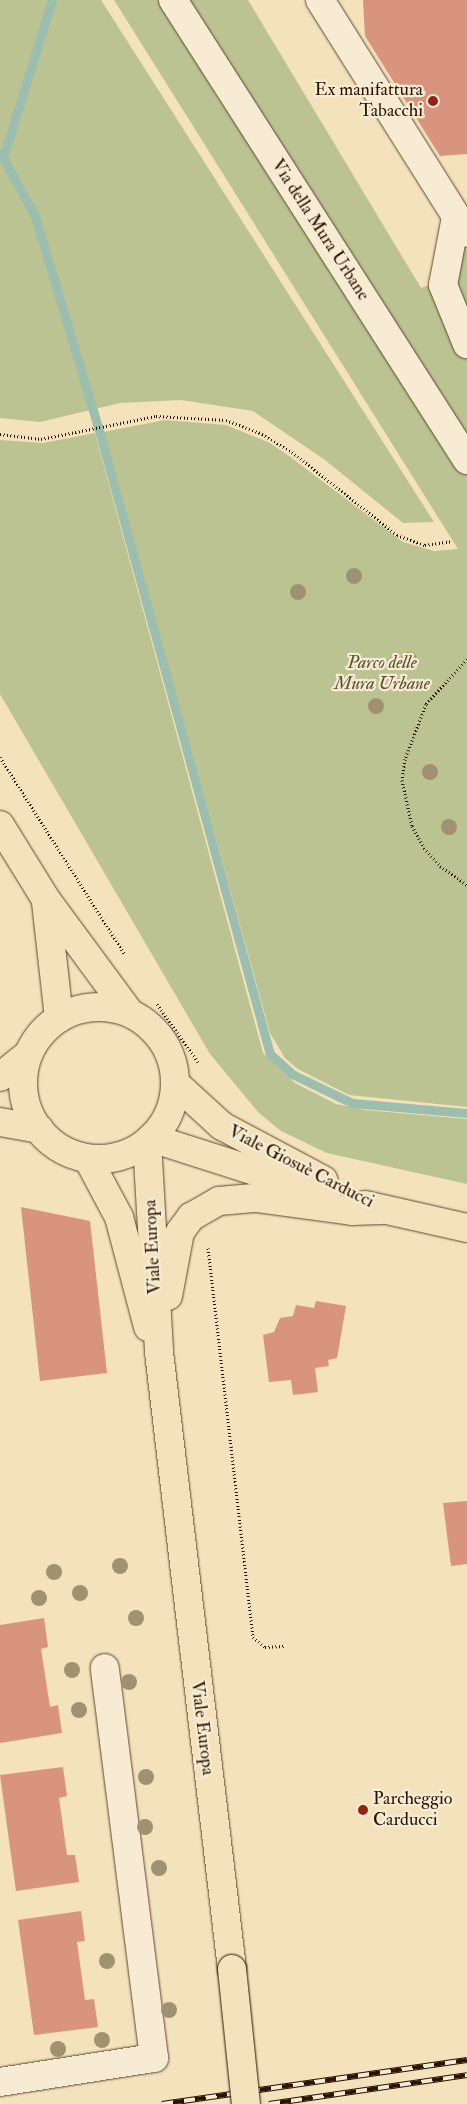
<!DOCTYPE html>
<meta charset="utf-8">
<style>
body{margin:0}
#map{position:relative;width:467px;height:2104px;overflow:hidden;background:#f3e2bc;font-family:"IM FELL Double Pica",serif}
div>[style]{position:absolute}
.green>*{inset:0;background:#bac391}
.stream>*{height:9px;margin:-4.5px;padding:0 4.5px;transform-origin:4.5px;border-radius:4.5px;background:#9bbeaf}
.building>*{inset:0;background:#d99480}
.path>*{height:3px;margin-top:-1.5px;transform-origin:0;background:repeating-linear-gradient(90deg,#2a1300 0 1px,transparent 0 3.5px)}
.roads{filter:drop-shadow(0 0 1px #5c472f) drop-shadow(0 0 1px #5c472f)}
.street>*{height:28px;margin:-14px;padding:0 14px;transform-origin:14px;border-radius:14px;background:#f7ecd3}
.primary>*{height:28px;margin:-14px;padding:0 14px;transform-origin:14px;border-radius:14px;background:#f3e2bc}
.primary>.ring{margin:-14px;padding:0;box-sizing:content-box;background:none;border:28px solid #f3e2bc;border-radius:50%}
.rail>*{height:5.5px;margin-top:-2.75px;transform-origin:0;background:repeating-linear-gradient(90deg,#f7ecd3 0 11px,#2a1300 0 22px);box-sizing:border-box;border-block:1px solid #2a1300}
.bridges{filter:drop-shadow(0 0 1px #2a1300) drop-shadow(0 0 1px #2a1300)}
.primary-bridge>*{height:28px;margin:-14px;padding:0 14px;transform-origin:14px;border-radius:14px;background:#f3e2bc}
.trees>*{width:16px;height:16px;margin:-8px;border-radius:50%;background:#a09271}
.dots>*{width:14px;height:14px;translate:-50% -50%;box-sizing:border-box;border:2px solid #f7ecd3;border-radius:50%}
span{translate:-50% -50%;white-space:nowrap;text-align:center;line-height:1.15;-webkit-text-stroke:4.5px #f7ecd3;paint-order:stroke}
.poi-label{font-size:18px;color:#2a1300}
.right{translate:-100% -50%;text-align:right}
.left{translate:0 -50%;text-align:left}
.street-label{font-size:18px;color:#2a1300}
.park-label{font-size:18px;color:#5c5133;font-style:italic}
</style>
<div id="map">
<div class="green">
<i style="clip-path:polygon(0 0,101px 0,434px 522px,403px 523px,325px 460px,253px 411px,181px 400px,120px 403px,40px 422px,0 418px)"></i>
<i style="clip-path:polygon(114px 0,248px 0,421px 288px,460px 274px,454px 254px,462px 240px,467px 251px,467px 1107px,349px 1095px,298px 1069px,285px 1058px,270px 1033px,103px 432px,165px 420px,226px 425px,270px 443px,289px 456px,403px 542px,434px 551px,458px 549px)"></i>
<i style="clip-path:polygon(95px 433px,263px 1053px,295px 1083px,336px 1104px,365px 1110px,467px 1119px,467px 1184px,327px 1153px,281px 1131px,259px 1113px,210px 1054px,0 694px,0 440px,43px 443px)"></i>
</div>
<div class="stream">
<i style="left:0;top:153px;width:72px;rotate:60.9deg"></i>
<i style="left:35px;top:216px;width:227px;rotate:73.4deg"></i>
<i style="left:100px;top:434px;width:643px;rotate:74.67deg"></i>
<i style="left:270px;top:1054px;width:30px;rotate:42deg"></i>
<i style="left:292px;top:1074px;width:67px;rotate:25.8deg"></i>
<i style="left:352px;top:1103px;width:115px;rotate:5deg"></i>
<i style="left:3px;top:158px;width:165px;rotate:-72.8deg"></i>
</div>
<div class="building">
<i style="clip-path:polygon(363px 0,467px 0,467px 154px,440px 156px,365px 36px)"></i>
<i style="clip-path:polygon(21px 1207px,90px 1221px,107px 1373px,40px 1381px)"></i>
<i style="clip-path:polygon(316px 1301px,346px 1306px,337px 1358px,328px 1360px,329px 1366px,315px 1368px,318px 1392px,293px 1395px,291px 1380px,269px 1382px,263px 1335px,274px 1332px,280px 1318px,293px 1316px,296px 1305px,314px 1308px)"></i>
<i style="clip-path:polygon(467px 1501px,467px 1564px,451px 1566px,443px 1503px)"></i>
<i style="clip-path:polygon(44px 1618px,48px 1647px,41px 1649px,50px 1707px,58px 1705px,62px 1733px,0 1743px,0 1625px)"></i>
<i style="clip-path:polygon(63px 1767px,67px 1796px,59px 1798px,67px 1855px,75px 1855px,79px 1882px,16px 1891px,0 1775px)"></i>
<i style="clip-path:polygon(81px 1911px,85px 1941px,77px 1942px,85px 2000px,94px 1999px,98px 2027px,34px 2035px,18px 1920px)"></i>
</div>
<div class="path">
<i style="left:0;top:434px;width:41px;rotate:7deg"></i>
<i style="left:41px;top:439px;width:117px;rotate:-11.3deg"></i>
<i style="left:156px;top:416px;width:70px;rotate:3.3deg"></i>
<i style="left:226px;top:420px;width:39px;rotate:21deg"></i>
<i style="left:262px;top:434px;width:35px;rotate:31deg"></i>
<i style="left:292px;top:452px;width:134px;rotate:38.3deg"></i>
<i style="left:397px;top:535px;width:30px;rotate:20deg"></i>
<i style="left:425px;top:545px;width:28px;rotate:-8deg"></i>
<i style="left:467px;top:659px;width:61px;rotate:132.3deg"></i>
<i style="left:426px;top:704px;width:59px;rotate:110.9deg"></i>
<i style="left:405px;top:759px;width:21px;rotate:98deg"></i>
<i style="left:402px;top:780px;width:47px;rotate:77.7deg"></i>
<i style="left:412px;top:826px;width:25px;rotate:61deg"></i>
<i style="left:424px;top:848px;width:24px;rotate:48deg"></i>
<i style="left:440px;top:866px;width:33px;rotate:35deg"></i>
<i style="left:0;top:757px;width:234px;rotate:57.7deg"></i>
<i style="left:157px;top:1004px;width:71px;rotate:54.7deg"></i>
<i style="left:208px;top:1248px;width:392px;rotate:83.4deg"></i>
<i style="left:253px;top:1637px;width:16px;rotate:40deg"></i>
<i style="left:265px;top:1647px;width:19px;rotate:-3deg"></i>
</div>
<div class="roads">
<div class="street">
<i style="left:173px;top:0;width:546px;rotate:57.42deg"></i>
<i style="left:320px;top:0;width:275px;rotate:57.8deg"></i>
<i style="left:456px;top:217px;width:69px;rotate:100.8deg"></i>
<i style="left:443px;top:285px;width:64px;rotate:67.9deg"></i>
<i style="left:0;top:2082px;width:156px;rotate:-8.9deg"></i>
<i style="left:154px;top:2058px;width:393px;rotate:-97.2deg"></i>
</div>
<div class="primary">
<i style="left:0;top:825px;width:86px;rotate:58.3deg"></i>
<i style="left:45px;top:898px;width:142px;rotate:53.6deg"></i>
<i style="left:46px;top:902px;width:117px;rotate:83.6deg"></i>
<i class="ring" style="left:23px;top:1007px;width:124px;height:124px"></i>
<i style="left:0;top:1077px;width:36px;rotate:-39deg"></i>
<i style="left:176px;top:1084px;width:62px;rotate:42.4deg"></i>
<i style="left:222px;top:1126px;width:115px;rotate:28.1deg"></i>
<i style="left:0;top:1122px;width:40px;rotate:10deg"></i>
<i style="left:151px;top:1138px;width:184px;rotate:17.7deg"></i>
<i style="left:147px;top:1142px;width:210px;rotate:86.7deg"></i>
<i style="left:159px;top:1352px;width:621px;rotate:83.25deg"></i>
<i style="left:88px;top:1159px;width:66px;rotate:61.9deg"></i>
<i style="left:119px;top:1217px;width:114px;rotate:75.2deg"></i>
<i style="left:365px;top:1205px;width:105px;rotate:12.7deg"></i>
<i style="left:168px;top:1296px;width:65px;rotate:-79.4deg"></i>
<i style="left:180px;top:1232px;width:19px;rotate:-54deg"></i>
<i style="left:191px;top:1217px;width:32px;rotate:-30deg"></i>
<i style="left:219px;top:1201px;width:37px;rotate:-5deg"></i>
<i style="left:256px;top:1198px;width:97px;rotate:7.7deg"></i>
<i style="left:352px;top:1211px;width:30px;rotate:-2deg"></i>
</div>
</div>
<div class="rail">
<i style="left:162px;top:2104px;width:308px;rotate:-8.2deg"></i>
<i style="left:269px;top:2104px;width:200px;rotate:-8.3deg"></i>
</div>
<div class="bridges">
<div class="primary-bridge">
<i style="left:232px;top:1969px;width:136px;rotate:84.1deg"></i>
</div>
</div>
<div class="trees">
<i style="left:354px;top:576px"></i>
<i style="left:298px;top:592px"></i>
<i style="left:409px;top:660px"></i>
<i style="left:376px;top:706px"></i>
<i style="left:430px;top:772px"></i>
<i style="left:449px;top:827px"></i>
<i style="left:120px;top:1566px"></i>
<i style="left:54px;top:1572px"></i>
<i style="left:80px;top:1593px"></i>
<i style="left:39px;top:1598px"></i>
<i style="left:136px;top:1618px"></i>
<i style="left:72px;top:1670px"></i>
<i style="left:129px;top:1682px"></i>
<i style="left:79px;top:1710px"></i>
<i style="left:146px;top:1777px"></i>
<i style="left:145px;top:1827px"></i>
<i style="left:159px;top:1868px"></i>
<i style="left:107px;top:1961px"></i>
<i style="left:169px;top:2010px"></i>
<i style="left:102px;top:2040px"></i>
<i style="left:58px;top:2049px"></i>
</div>
<div class="dots">
<i style="left:433px;top:101px;background:#8f2418"></i>
<i style="left:363px;top:1810px;background:#8f2418"></i>
</div>
<div class="poi-label">
<span class="right" style="left:423px;top:101px">Ex manifattura<br>Tabacchi</span>
<span class="left" style="left:373px;top:1810px">Parcheggio<br>Carducci</span>
</div>
<div class="street-label">
<span style="left:320px;top:230px;rotate:57deg">Via della Mura Urbane</span>
<span style="left:301px;top:1167px;rotate:27deg">Viale Giosuè Carducci</span>
<span style="left:153px;top:1247px;rotate:-93deg">Viale Europa</span>
<span style="left:202px;top:1728px;rotate:83deg">Viale Europa</span>
</div>
<div class="park-label">
<span style="left:382px;top:674px">Parco delle<br>Mura Urbane</span>
</div>
</div>
